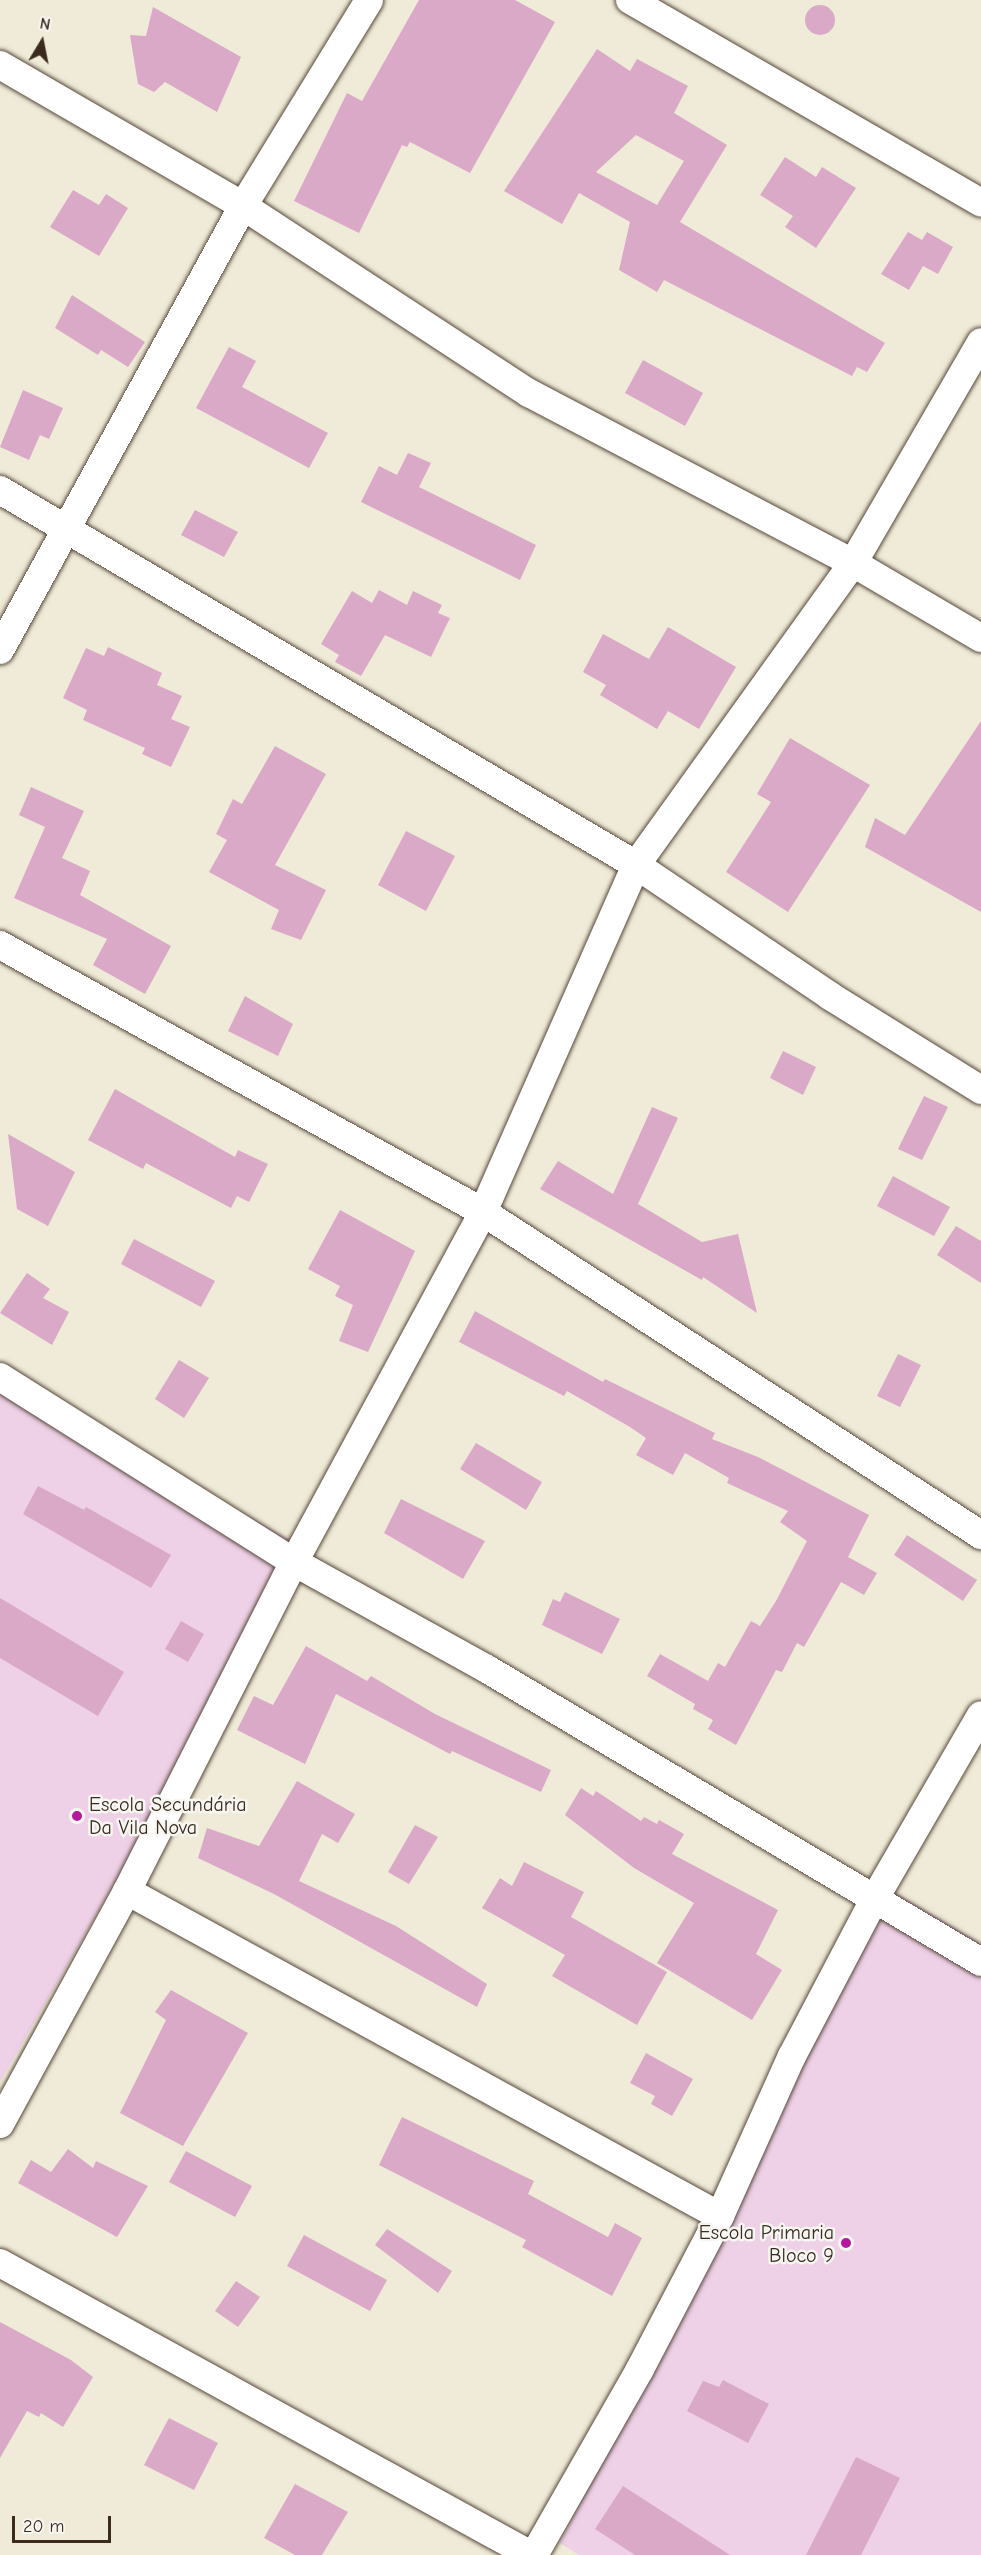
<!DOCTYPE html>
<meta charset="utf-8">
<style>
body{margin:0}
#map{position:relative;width:981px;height:2555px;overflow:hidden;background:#f0ebd8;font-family:"Comic Neue",sans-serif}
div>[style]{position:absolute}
.built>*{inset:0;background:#eed0e7}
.building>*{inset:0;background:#d9a9c7}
.round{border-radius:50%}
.roads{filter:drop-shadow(0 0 2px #56473a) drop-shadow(0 0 2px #56473a)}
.street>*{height:28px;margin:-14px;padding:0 14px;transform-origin:14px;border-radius:14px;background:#fff}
.dots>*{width:16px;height:16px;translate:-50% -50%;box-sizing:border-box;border:3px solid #f6f6f2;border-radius:50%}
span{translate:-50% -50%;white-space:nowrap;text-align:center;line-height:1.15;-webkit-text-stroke:5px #f6f6f2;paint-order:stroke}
.poi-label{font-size:20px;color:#3b2a1e}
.left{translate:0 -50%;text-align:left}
.right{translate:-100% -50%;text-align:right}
.north{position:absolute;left:12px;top:12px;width:60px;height:60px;-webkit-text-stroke:4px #f6f6f2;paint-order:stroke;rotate:10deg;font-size:16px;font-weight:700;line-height:24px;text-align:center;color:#3b2a1e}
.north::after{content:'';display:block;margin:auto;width:21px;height:27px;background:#3b2a1e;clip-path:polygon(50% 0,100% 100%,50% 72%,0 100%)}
.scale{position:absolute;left:12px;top:2516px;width:99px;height:27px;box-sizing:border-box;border:3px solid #3b2a1e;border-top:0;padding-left:8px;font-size:18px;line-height:21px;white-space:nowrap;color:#3b2a1e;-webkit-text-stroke:4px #f6f6f2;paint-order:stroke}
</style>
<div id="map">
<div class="built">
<i style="clip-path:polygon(0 1376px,307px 1549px,0 2082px)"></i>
<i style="clip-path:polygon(891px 1890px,981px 1943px,981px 2555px,579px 2555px,560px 2543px)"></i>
</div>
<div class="building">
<i style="clip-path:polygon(419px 0,515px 0,555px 22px,470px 173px,410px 142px,407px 147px,402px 145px,359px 233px,294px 201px,347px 93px,362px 101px)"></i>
<i class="round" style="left:805px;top:5px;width:30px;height:30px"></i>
<i style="clip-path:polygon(153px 7px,241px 57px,217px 112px,165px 82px,154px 92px,138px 84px,130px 35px,146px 36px)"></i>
<i style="clip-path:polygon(evenodd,597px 49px,630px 71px,637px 59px,688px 86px,674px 113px,727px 145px,680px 222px,885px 343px,867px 372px,857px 367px,852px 376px,664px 280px,657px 292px,619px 270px,630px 222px,579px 193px,562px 224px,504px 191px,597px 49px,636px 135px,684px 161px,657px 205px,596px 172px,636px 135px)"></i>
<i style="clip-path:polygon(785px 157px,816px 177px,822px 167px,856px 188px,816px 248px,785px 227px,793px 216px,760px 195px)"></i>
<i style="clip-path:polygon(73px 190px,99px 205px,106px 194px,128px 208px,99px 256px,50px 227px)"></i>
<i style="clip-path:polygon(908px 232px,922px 240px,927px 232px,953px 247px,938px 274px,923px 266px,909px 290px,881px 274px)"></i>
<i style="clip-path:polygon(72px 295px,145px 342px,128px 367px,101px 350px,98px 355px,55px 328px)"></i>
<i style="clip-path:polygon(229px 347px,256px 361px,242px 387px,328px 433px,309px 468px,196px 408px)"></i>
<i style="clip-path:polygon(643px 360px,703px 393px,685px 426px,625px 393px)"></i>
<i style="clip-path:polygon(23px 390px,63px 408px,49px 439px,40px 435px,29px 460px,0 447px)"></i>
<i style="clip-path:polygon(408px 453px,431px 463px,419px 487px,536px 545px,520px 580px,361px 502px,379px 466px,397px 475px)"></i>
<i style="clip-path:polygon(195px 510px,238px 532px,224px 557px,181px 535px)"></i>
<i style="clip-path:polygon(379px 590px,407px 605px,413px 591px,442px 605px,438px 613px,450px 618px,431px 657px,385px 635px,361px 676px,335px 662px,339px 655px,321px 644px,352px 591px,372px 603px)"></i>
<i style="clip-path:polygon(668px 627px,736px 667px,699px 729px,668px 711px,657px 729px,600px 695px,606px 685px,583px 672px,603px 634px,649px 659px)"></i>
<i style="clip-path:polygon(108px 647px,162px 673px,157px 685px,182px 696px,171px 719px,190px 727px,171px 767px,142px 754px,145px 748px,83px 720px,87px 710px,63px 698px,86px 648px,104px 656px)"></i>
<i style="clip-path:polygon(981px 721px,981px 912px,865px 847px,875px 818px,905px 835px)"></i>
<i style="clip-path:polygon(790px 738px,870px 785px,788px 912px,726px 872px,771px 802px,757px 794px)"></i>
<i style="clip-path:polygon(275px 746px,326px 774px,275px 865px,326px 890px,301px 940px,271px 929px,279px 910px,209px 872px,227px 840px,216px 834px,233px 799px,242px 804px)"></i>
<i style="clip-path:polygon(31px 787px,84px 811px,62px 858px,90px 871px,80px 895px,171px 946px,145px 994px,93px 965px,107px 939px,14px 898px,45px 827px,19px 815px)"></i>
<i style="clip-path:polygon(406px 831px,455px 856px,426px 911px,378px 885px)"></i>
<i style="clip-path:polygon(245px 996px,293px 1024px,278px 1056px,228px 1031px)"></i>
<i style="clip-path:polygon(783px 1051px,816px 1067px,803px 1095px,770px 1078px)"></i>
<i style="clip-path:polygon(115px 1089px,235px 1157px,238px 1150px,268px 1164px,249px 1202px,237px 1196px,231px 1208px,146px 1163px,143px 1169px,88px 1140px)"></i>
<i style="clip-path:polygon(924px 1096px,948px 1107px,922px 1160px,898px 1149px)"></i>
<i style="clip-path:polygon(652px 1107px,678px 1118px,638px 1204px,702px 1242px,738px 1234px,757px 1313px,703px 1277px,702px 1280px,540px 1189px,558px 1161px,613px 1194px)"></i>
<i style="clip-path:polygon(8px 1134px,75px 1172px,48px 1226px,17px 1209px)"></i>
<i style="clip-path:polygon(893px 1176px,950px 1207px,934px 1236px,877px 1206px)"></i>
<i style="clip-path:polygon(340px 1210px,415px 1251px,368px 1352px,339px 1341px,353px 1305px,335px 1296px,340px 1286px,308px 1269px)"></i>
<i style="clip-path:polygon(956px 1226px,981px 1241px,981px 1283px,937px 1255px)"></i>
<i style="clip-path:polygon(134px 1239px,215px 1281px,201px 1307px,121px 1264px)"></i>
<i style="clip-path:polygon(27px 1273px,50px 1289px,43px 1298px,69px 1312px,52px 1345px,0 1313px)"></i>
<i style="clip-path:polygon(475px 1311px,603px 1382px,605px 1379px,715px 1433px,712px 1439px,758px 1457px,869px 1515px,848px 1557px,877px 1573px,864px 1595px,841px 1582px,804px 1647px,797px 1643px,782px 1672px,776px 1670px,736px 1745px,708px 1729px,713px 1720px,693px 1709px,695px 1704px,647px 1676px,660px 1654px,708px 1681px,718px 1663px,725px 1667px,751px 1621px,760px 1626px,776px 1601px,807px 1541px,780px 1522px,788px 1511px,727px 1483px,729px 1478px,685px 1453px,673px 1475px,636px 1455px,646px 1438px,630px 1427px,567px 1391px,564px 1396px,459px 1342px)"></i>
<i style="clip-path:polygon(898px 1354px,921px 1365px,900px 1407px,877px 1396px)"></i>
<i style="clip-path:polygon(179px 1360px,209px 1378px,184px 1418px,155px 1399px)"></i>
<i style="clip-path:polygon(476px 1443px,542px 1482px,526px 1510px,460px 1469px)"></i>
<i style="clip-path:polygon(38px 1486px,84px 1510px,86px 1507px,171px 1555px,151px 1588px,23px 1514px)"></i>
<i style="clip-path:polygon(401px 1499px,485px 1541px,463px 1579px,384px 1533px)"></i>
<i style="clip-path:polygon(907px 1535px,977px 1580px,963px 1601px,894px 1555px)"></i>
<i style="clip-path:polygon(565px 1592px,620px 1619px,602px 1654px,542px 1625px,553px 1599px,560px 1602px)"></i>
<i style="clip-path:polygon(0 1598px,124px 1672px,98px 1716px,0 1658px)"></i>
<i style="clip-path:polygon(181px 1621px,204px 1634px,188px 1662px,165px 1649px)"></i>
<i style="clip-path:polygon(306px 1646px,367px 1681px,371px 1676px,435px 1714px,551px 1770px,541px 1792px,452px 1751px,450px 1754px,336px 1694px,305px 1764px,237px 1730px,254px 1696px,273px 1705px)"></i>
<i style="clip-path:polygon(297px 1781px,355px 1814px,338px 1843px,322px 1834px,299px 1881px,396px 1926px,487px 1984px,477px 2007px,274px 1894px,198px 1858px,207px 1828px,259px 1846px)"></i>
<i style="clip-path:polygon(581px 1788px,593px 1796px,596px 1791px,641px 1821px,644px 1817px,657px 1824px,659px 1820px,684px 1834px,672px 1854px,778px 1910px,756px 1954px,782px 1970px,752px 2020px,657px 1963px,694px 1903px,634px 1868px,565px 1815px)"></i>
<i style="clip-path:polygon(415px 1825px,438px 1837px,409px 1884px,388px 1872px)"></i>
<i style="clip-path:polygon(524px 1862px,584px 1892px,571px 1917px,667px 1972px,637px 2025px,552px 1976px,565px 1955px,482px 1908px,500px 1878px,512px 1886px)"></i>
<i style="clip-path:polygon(171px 1990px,248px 2033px,183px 2146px,120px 2113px,166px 2020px,155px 2012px)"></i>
<i style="clip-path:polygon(646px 2053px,693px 2079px,672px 2116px,651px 2104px,655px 2096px,630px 2083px)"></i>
<i style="clip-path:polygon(402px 2117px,534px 2181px,528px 2194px,608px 2237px,615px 2223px,642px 2238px,612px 2296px,522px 2247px,526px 2240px,379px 2165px)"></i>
<i style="clip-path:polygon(68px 2149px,93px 2168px,96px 2161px,148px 2186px,117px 2237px,18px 2183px,31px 2160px,51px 2172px)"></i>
<i style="clip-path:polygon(186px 2151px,252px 2186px,235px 2217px,169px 2182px)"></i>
<i style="clip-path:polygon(387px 2229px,452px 2271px,438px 2293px,375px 2245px)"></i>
<i style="clip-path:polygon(304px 2235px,387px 2280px,370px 2311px,287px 2266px)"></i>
<i style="clip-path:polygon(236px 2281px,260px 2297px,238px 2327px,215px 2311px)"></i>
<i style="clip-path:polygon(0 2322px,71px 2360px,93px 2377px,63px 2427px,41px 2413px,39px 2417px,27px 2411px,0 2458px)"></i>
<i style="clip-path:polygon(723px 2380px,769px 2404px,748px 2443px,687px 2411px,703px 2381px,719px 2387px)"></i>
<i style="clip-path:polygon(169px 2418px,218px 2443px,194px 2490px,144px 2465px)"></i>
<i style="clip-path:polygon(856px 2457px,900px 2478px,861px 2555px,806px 2555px)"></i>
<i style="clip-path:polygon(295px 2484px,348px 2512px,322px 2555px,295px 2555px,264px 2538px)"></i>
<i style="clip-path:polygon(623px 2486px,730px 2555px,635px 2555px,595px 2529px)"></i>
</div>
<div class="roads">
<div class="street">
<i style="left:630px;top:0;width:405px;rotate:30deg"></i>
<i style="left:0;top:65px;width:281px;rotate:30.1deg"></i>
<i style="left:243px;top:206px;width:342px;rotate:33.2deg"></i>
<i style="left:529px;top:393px;width:366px;rotate:27.7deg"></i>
<i style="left:853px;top:563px;width:148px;rotate:30.4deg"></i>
<i style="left:0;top:490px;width:738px;rotate:30.52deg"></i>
<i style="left:636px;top:865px;width:234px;rotate:34deg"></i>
<i style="left:830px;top:996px;width:178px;rotate:31.9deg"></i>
<i style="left:0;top:650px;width:506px;rotate:-61.31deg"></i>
<i style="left:243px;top:206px;width:241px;rotate:-58.5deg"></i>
<i style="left:0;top:945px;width:552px;rotate:28.93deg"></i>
<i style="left:483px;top:1212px;width:594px;rotate:32.97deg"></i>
<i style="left:0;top:1377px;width:347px;rotate:32.2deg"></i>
<i style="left:294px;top:1562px;width:221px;rotate:29deg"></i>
<i style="left:487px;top:1669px;width:574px;rotate:30.67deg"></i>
<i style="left:127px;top:1891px;width:676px;rotate:28.73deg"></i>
<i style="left:0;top:2124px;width:265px;rotate:-61.4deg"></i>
<i style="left:127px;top:1891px;width:369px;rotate:-63.1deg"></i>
<i style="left:294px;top:1562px;width:398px;rotate:-61.6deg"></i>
<i style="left:483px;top:1212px;width:379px;rotate:-66.2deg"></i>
<i style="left:636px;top:865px;width:372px;rotate:-54.3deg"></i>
<i style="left:853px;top:563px;width:255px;rotate:-59.9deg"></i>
<i style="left:0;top:2263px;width:606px;rotate:28.81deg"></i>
<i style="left:534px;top:2555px;width:214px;rotate:-60.3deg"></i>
<i style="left:640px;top:2369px;width:173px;rotate:-62.4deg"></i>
<i style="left:720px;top:2216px;width:175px;rotate:-65.8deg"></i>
<i style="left:792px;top:2056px;width:178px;rotate:-62.3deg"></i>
<i style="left:875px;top:1898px;width:211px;rotate:-59.9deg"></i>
</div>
</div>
<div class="dots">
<i style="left:77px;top:1816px;background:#b5179e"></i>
<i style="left:846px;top:2243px;background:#b5179e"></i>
</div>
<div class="poi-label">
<span class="left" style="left:89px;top:1816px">Escola Secundária<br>Da Vila Nova</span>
<span class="right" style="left:834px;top:2244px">Escola Primaria<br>Bloco 9</span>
</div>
<div class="north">N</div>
<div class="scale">20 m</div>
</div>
